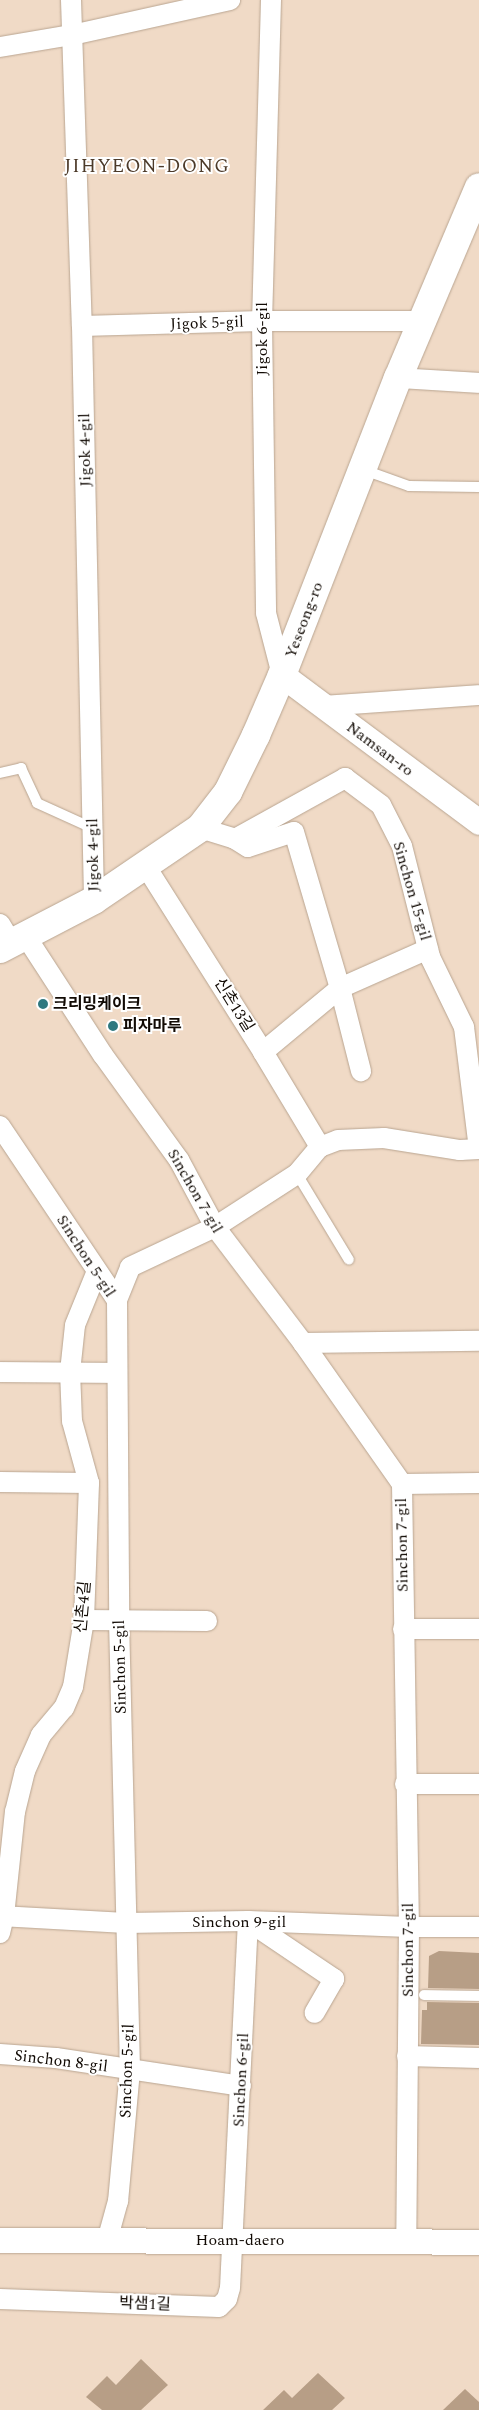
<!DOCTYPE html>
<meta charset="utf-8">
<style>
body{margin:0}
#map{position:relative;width:479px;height:2410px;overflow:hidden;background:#f0dac6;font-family:Spectral,"Noto Sans KR",serif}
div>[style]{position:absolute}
.building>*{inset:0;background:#b79e86}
.roads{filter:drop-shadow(0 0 1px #b9a591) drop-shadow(0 0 1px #b9a591)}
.service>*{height:10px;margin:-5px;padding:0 5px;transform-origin:5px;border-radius:5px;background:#fff}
.minor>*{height:20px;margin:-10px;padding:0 10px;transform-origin:10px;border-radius:10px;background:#fff}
.tertiary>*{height:25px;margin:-12.5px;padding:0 12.5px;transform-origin:12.5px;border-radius:12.5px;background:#fff}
.secondary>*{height:28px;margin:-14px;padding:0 14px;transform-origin:14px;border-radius:14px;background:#fff}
.dots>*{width:14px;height:14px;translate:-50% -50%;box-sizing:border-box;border:2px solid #fff;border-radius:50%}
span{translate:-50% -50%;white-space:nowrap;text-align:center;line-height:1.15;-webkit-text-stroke:4px #fff;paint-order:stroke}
.street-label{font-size:16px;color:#110a04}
.poi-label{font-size:16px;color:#110a04;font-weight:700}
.left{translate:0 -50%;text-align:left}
.quarter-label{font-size:19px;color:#4c3a29;letter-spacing:1px}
</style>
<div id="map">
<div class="building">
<i style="clip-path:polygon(439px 1951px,479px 1953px,479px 1989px,428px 1988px,429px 1956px)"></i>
<i style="clip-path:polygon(427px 2002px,479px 2003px,479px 2045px,421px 2044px,422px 2010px,427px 2010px)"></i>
<i style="clip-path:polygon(141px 2359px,168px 2385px,141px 2410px,102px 2410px,86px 2397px,107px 2376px,116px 2385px)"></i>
<i style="clip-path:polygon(318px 2373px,345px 2398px,332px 2410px,263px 2410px,284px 2390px,292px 2398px)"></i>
<i style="clip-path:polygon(465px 2389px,479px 2402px,479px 2410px,443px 2410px)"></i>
</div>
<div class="roads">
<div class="service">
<i style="left:364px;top:470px;width:48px;rotate:19.6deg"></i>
<i style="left:409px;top:486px;width:70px;rotate:0.8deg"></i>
<i style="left:0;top:773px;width:22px;rotate:-13deg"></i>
<i style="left:21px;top:768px;width:38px;rotate:65deg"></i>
<i style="left:37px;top:803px;width:60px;rotate:24.4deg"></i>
<i style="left:297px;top:1174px;width:100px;rotate:58.8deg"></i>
<i style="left:424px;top:1995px;width:55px;rotate:1deg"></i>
</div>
<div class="minor">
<i style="left:71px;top:0;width:326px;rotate:88.1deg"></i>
<i style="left:82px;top:326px;width:574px;rotate:88.8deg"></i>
<i style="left:271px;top:0;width:321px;rotate:91.6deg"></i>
<i style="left:262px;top:321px;width:292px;rotate:89.2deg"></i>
<i style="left:266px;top:613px;width:64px;rotate:75.5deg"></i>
<i style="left:0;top:47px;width:73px;rotate:-9.5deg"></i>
<i style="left:72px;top:35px;width:162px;rotate:-12.5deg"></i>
<i style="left:82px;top:326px;width:180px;rotate:-1.6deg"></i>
<i style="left:262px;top:321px;width:159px"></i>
<i style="left:398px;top:378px;width:81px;rotate:3.5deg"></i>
<i style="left:322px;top:706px;width:157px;rotate:-4deg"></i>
<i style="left:200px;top:828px;width:37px;rotate:17deg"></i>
<i style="left:235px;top:839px;width:126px;rotate:-29deg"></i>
<i style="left:345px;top:778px;width:45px;rotate:36.9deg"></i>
<i style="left:381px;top:805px;width:46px;rotate:62.9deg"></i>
<i style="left:402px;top:846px;width:114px;rotate:75.8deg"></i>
<i style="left:430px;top:957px;width:78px;rotate:64.1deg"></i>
<i style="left:464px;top:1027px;width:123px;rotate:83deg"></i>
<i style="left:235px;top:839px;width:15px;rotate:32deg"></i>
<i style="left:248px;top:847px;width:48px;rotate:-18.1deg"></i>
<i style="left:294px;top:832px;width:163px;rotate:73.6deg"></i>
<i style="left:340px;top:988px;width:86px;rotate:75.8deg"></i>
<i style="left:145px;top:865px;width:221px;rotate:57.7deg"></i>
<i style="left:263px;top:1052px;width:111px;rotate:59deg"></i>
<i style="left:0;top:924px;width:21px;rotate:59deg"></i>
<i style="left:25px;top:935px;width:143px;rotate:57deg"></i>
<i style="left:103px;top:1055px;width:130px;rotate:54.1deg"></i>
<i style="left:179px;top:1160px;width:76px;rotate:61.8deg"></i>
<i style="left:215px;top:1227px;width:146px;rotate:52.8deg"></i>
<i style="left:303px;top:1343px;width:172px;rotate:54.9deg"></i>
<i style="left:402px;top:1484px;width:443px;rotate:89.1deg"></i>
<i style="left:409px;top:1927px;width:315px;rotate:90.5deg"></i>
<i style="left:263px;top:1052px;width:100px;rotate:-39.7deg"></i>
<i style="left:340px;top:988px;width:96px;rotate:-23.9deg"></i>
<i style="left:0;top:1126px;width:210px;rotate:56.1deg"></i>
<i style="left:117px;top:1300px;width:320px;rotate:89.6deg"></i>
<i style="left:119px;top:1620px;width:450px;rotate:88.6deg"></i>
<i style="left:130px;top:2070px;width:132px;rotate:95.2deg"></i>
<i style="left:118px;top:2201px;width:41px;rotate:105.4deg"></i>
<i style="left:117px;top:1300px;width:35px;rotate:-68deg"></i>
<i style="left:130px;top:1267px;width:94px;rotate:-25.2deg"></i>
<i style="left:215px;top:1227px;width:98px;rotate:-32.9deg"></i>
<i style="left:297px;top:1174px;width:35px;rotate:-50deg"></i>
<i style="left:320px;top:1147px;width:19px;rotate:-21deg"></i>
<i style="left:338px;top:1140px;width:46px;rotate:-2.5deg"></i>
<i style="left:384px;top:1138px;width:77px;rotate:9deg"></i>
<i style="left:460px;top:1150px;width:19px;rotate:-3deg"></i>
<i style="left:303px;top:1343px;width:176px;rotate:-0.7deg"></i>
<i style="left:0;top:1372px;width:116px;rotate:0.5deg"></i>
<i style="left:0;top:1482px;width:89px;rotate:0.6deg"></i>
<i style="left:402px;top:1484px;width:77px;rotate:-0.7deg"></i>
<i style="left:84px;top:1620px;width:123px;rotate:0.5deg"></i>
<i style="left:403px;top:1629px;width:76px"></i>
<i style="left:405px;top:1784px;width:74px"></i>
<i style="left:0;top:1916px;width:126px;rotate:3.2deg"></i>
<i style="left:126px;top:1923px;width:122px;rotate:-0.9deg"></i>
<i style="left:248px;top:1921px;width:161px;rotate:2.1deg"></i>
<i style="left:409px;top:1927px;width:70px"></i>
<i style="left:248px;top:1921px;width:104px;rotate:34deg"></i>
<i style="left:334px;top:1979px;width:39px;rotate:120deg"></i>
<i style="left:0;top:1933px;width:17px;rotate:-77deg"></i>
<i style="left:4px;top:1916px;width:105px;rotate:-84deg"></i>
<i style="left:15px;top:1812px;width:42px;rotate:-76.3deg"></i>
<i style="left:25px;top:1771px;width:39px;rotate:-66deg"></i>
<i style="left:41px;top:1735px;width:35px;rotate:-50deg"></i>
<i style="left:64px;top:1708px;width:23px;rotate:-67deg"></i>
<i style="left:73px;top:1687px;width:68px;rotate:-80.7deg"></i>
<i style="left:84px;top:1620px;width:137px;rotate:-87.9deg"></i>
<i style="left:89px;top:1483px;width:64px;rotate:-105.3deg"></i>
<i style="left:72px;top:1421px;width:49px;rotate:-92.3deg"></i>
<i style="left:70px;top:1372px;width:47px;rotate:-83.9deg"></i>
<i style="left:75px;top:1325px;width:58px;rotate:-67.8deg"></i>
<i style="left:0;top:2054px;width:56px;rotate:4.1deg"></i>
<i style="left:56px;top:2058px;width:187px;rotate:8.6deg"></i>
<i style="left:407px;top:2056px;width:72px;rotate:1.6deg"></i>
<i style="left:0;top:2299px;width:219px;rotate:2.1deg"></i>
<i style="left:219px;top:2307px;width:11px;rotate:-45deg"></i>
<i style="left:227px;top:2299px;width:11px;rotate:-75deg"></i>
<i style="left:230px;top:2288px;width:367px;rotate:-87.2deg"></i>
</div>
<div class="tertiary">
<i style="left:282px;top:675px;width:246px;rotate:36.7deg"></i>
<i style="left:0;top:2240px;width:479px;rotate:0.2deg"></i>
</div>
<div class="secondary">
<i style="left:0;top:949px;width:106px;rotate:-27.5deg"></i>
<i style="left:94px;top:900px;width:128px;rotate:-34.2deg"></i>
<i style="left:200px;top:828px;width:46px;rotate:-52.1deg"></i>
<i style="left:228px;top:792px;width:64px;rotate:-63.8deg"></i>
<i style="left:256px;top:735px;width:65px;rotate:-66.6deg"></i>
<i style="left:282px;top:675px;width:319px;rotate:-68.7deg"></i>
<i style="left:398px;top:378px;width:207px;rotate:-67deg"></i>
</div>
</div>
<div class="dots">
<i style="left:43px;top:1004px;background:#2f787f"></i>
<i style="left:113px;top:1026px;background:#2f787f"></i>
</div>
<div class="street-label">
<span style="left:207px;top:323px;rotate:-2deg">Jigok 5-gil</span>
<span style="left:262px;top:339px;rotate:-90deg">Jigok 6-gil</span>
<span style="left:85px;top:450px;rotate:-91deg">Jigok 4-gil</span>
<span style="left:304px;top:620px;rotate:-69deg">Yeseong-ro</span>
<span style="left:380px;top:749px;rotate:37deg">Namsan-ro</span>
<span style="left:93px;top:855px;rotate:-91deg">Jigok 4-gil</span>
<span style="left:412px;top:891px;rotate:74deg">Sinchon 15-gil</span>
<span style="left:234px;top:1005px;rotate:58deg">신촌13길</span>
<span style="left:195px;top:1191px;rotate:60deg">Sinchon 7-gil</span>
<span style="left:86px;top:1256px;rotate:57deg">Sinchon 5-gil</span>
<span style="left:402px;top:1545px;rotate:-91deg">Sinchon 7-gil</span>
<span style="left:83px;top:1607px;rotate:-85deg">신촌4길</span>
<span style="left:120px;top:1667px;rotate:-91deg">Sinchon 5-gil</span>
<span style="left:239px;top:1922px">Sinchon 9-gil</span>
<span style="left:408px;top:1950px;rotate:-90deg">Sinchon 7-gil</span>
<span style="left:61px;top:2061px;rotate:7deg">Sinchon 8-gil</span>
<span style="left:127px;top:2071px;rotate:-88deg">Sinchon 5-gil</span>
<span style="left:241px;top:2080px;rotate:-87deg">Sinchon 6-gil</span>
<span style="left:240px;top:2240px">Hoam-daero</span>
<span style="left:145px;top:2304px;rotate:2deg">박샘1길</span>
</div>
<div class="poi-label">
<span class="left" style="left:53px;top:1004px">크리밍케이크</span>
<span class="left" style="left:123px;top:1026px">피자마루</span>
</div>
<div class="quarter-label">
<span style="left:147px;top:167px">JIHYEON-DONG</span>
</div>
</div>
